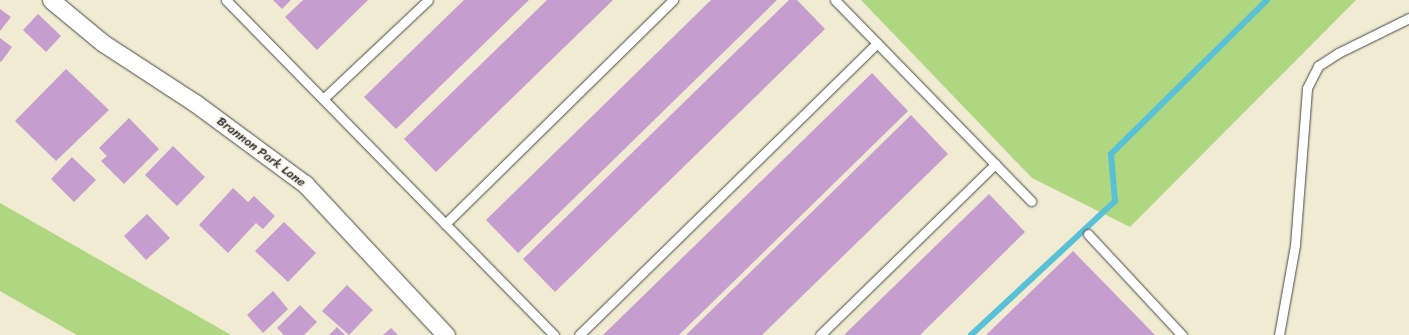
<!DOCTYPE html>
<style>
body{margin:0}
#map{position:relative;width:1409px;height:335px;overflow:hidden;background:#f0ebd2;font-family:Sriracha,sans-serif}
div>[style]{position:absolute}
.green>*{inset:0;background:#afd680}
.stream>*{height:6px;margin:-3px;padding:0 3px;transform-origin:3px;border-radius:3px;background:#59c1d6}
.building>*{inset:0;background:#c59dce}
.roads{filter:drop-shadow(0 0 1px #494844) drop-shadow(0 0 1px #494844)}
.lane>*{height:9px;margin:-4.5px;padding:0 4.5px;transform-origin:4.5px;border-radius:4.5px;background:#fff}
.street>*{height:17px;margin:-8.5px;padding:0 8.5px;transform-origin:8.5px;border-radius:8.5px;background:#fff}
span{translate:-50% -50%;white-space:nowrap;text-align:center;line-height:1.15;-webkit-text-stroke:3.5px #fbf7ec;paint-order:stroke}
.street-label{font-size:13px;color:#2b2b2b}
</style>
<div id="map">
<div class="green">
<i style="clip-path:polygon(861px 0,1356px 0,1130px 227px,1032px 178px)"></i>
<i style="clip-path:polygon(0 203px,231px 335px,77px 335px,0 291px)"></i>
</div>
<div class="stream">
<i style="left:971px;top:335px;width:197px;rotate:-42.9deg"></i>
<i style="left:1115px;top:201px;width:47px;rotate:-94.9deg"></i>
<i style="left:1111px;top:154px;width:219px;rotate:-44.6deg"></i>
</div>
<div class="building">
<i style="clip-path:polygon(273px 0,291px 0,282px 9px)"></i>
<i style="clip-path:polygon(303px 0,368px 0,317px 50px,285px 17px)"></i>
<i style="clip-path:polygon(464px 0,529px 0,396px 129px,364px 97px)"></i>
<i style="clip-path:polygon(547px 0,613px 0,436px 172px,404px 139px)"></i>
<i style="clip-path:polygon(711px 0,777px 0,518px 253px,486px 220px)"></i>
<i style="clip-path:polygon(789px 0,797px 0,825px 29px,555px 292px,523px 259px)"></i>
<i style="clip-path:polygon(0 9px,11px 17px,0 31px)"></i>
<i style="clip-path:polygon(38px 14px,61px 36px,46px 52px,23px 30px)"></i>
<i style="clip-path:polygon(0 38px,12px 47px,1px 62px,0 61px)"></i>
<i style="clip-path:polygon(66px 69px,109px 110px,56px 161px,15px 121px)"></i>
<i style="clip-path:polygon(872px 73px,908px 111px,679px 335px,603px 335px)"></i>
<i style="clip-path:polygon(911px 115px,948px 154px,762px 335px,686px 335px)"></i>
<i style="clip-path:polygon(129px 118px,159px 149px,124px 184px,101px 161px,107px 156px,99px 148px)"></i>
<i style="clip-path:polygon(173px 146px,205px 177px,177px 206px,145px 175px)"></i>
<i style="clip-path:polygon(72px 157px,96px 180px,74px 202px,51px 179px)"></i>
<i style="clip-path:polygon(233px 188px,248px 202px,254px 196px,275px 216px,263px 229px,256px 223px,228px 253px,199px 225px)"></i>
<i style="clip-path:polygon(989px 194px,1025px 232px,920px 335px,844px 335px)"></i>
<i style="clip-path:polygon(147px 214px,170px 238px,146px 260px,124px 236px)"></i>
<i style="clip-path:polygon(284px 222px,316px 253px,288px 282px,255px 251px)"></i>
<i style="clip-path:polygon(1073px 251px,1155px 335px,986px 335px)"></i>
<i style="clip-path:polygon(347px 285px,373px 310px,349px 335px,322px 311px)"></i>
<i style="clip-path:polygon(273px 291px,288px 309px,263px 333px,247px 315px)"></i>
<i style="clip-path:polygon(300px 305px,317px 322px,304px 335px,284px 335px,277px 328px)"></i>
<i style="clip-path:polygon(337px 327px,345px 335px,329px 335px)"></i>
<i style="clip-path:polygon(391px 328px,398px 335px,383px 335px)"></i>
</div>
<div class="roads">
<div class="lane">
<i style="left:226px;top:0;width:469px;rotate:45.6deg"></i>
<i style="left:835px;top:0;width:281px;rotate:45.7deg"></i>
<i style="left:323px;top:99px;width:144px;rotate:-43.3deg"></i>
<i style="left:445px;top:224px;width:320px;rotate:-44.5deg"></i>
<i style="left:1088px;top:234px;width:138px;rotate:47.1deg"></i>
<i style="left:579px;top:335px;width:417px;rotate:-44.4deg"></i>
<i style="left:820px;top:335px;width:245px;rotate:-44.3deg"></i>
<i style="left:1279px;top:335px;width:91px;rotate:-79.9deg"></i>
<i style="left:1295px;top:245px;width:157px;rotate:-85.6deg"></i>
<i style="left:1307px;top:88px;width:25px;rotate:-63deg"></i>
<i style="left:1318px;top:66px;width:24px;rotate:-33deg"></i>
<i style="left:1338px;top:53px;width:79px;rotate:-26.2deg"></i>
</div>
<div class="street">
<i style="left:51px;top:0;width:67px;rotate:39.6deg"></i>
<i style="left:103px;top:43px;width:110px;rotate:33.1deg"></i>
<i style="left:195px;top:103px;width:137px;rotate:36.4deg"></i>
<i style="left:305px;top:184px;width:207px;rotate:47deg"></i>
</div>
</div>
<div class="street-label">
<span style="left:261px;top:152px;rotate:37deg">Brannon Park Lane</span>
</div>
</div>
